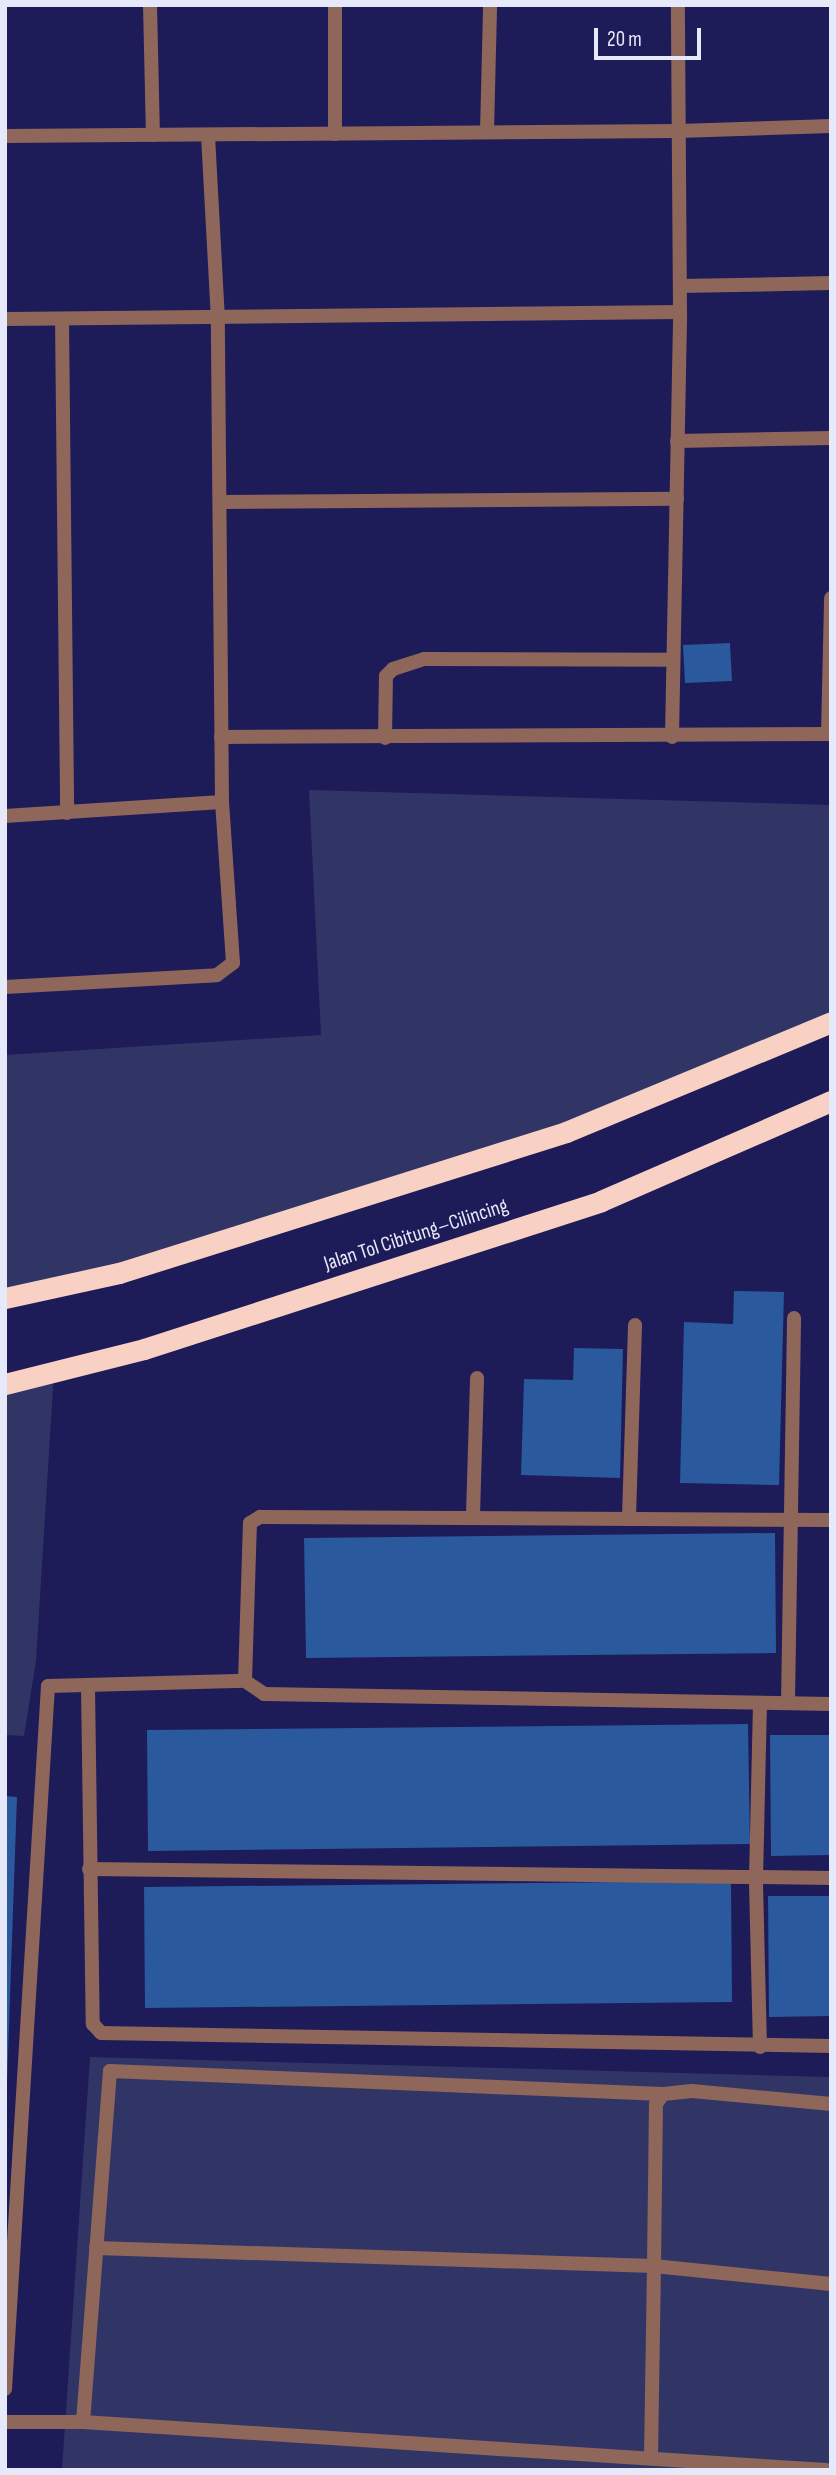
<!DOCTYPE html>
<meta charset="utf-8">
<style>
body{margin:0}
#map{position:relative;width:836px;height:2475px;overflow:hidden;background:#1d1b58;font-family:"Sofia Sans Condensed",sans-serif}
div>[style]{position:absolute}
.green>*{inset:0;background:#313566}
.building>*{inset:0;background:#2a599d}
.street>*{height:14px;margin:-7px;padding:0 7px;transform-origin:7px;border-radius:7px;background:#8e665a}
.highway>*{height:21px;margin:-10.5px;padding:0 10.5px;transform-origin:10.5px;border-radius:10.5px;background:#f9d1c4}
span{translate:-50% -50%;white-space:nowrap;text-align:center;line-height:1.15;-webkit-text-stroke:6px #1d1b58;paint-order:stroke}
.street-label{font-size:21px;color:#e6e9f9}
.frame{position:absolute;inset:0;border:7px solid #e6e9f9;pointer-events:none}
.scale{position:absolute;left:594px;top:28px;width:107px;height:32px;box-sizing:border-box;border:4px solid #e6e9f9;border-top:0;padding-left:9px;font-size:21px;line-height:24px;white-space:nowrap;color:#e6e9f9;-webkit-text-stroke:5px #1d1b58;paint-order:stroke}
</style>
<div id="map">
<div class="green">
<i style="clip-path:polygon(309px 790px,831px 805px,831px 1022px,566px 1132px,5px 1298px,5px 1055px,321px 1035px)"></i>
<i style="clip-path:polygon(54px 1372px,36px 1661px,24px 1736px,5px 1735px,5px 1384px)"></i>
<i style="clip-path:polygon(90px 2057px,831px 2077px,831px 2470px,62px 2470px)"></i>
</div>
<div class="building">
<i style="clip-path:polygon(730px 643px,732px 681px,685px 683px,683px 645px)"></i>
<i style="clip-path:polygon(734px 1291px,784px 1292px,779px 1485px,680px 1483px,684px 1322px,733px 1324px)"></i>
<i style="clip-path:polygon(574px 1348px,623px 1349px,620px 1478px,521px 1475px,524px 1379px,573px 1380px)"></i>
<i style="clip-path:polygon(775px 1533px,776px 1653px,306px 1658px,304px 1538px)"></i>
<i style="clip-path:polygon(748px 1724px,750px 1844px,148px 1851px,147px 1730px)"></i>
<i style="clip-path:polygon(770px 1735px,831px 1735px,831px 1855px,771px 1856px)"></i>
<i style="clip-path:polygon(5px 1796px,17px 1797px,7px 2083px,5px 2083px)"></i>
<i style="clip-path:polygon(731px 1881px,732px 2002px,145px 2008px,144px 1887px)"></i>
<i style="clip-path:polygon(768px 1896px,831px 1896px,831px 2016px,769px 2017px)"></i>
</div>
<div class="street">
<i style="left:150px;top:5px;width:130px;rotate:88.7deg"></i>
<i style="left:487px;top:132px;width:127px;rotate:-88.6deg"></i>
<i style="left:335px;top:134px;width:129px;rotate:-90deg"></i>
<i style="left:5px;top:136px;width:673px;rotate:-0.43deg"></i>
<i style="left:678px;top:131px;width:153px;rotate:-1.9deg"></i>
<i style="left:680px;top:286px;width:151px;rotate:-1.1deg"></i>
<i style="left:5px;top:319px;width:675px;rotate:-0.59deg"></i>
<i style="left:62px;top:319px;width:494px;rotate:89.4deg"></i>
<i style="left:677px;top:441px;width:154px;rotate:-1.1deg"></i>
<i style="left:220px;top:502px;width:457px;rotate:-0.4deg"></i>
<i style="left:828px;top:734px;width:136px;rotate:-88.7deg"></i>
<i style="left:221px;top:737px;width:610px;rotate:-0.28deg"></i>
<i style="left:672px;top:737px;width:425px;rotate:-88.9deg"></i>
<i style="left:680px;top:312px;width:307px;rotate:-90.4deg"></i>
<i style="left:385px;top:738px;width:62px;rotate:-89.1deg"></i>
<i style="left:386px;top:676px;width:10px;rotate:-45deg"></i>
<i style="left:393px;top:669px;width:33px;rotate:-18deg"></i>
<i style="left:424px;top:659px;width:249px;rotate:0.2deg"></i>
<i style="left:5px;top:816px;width:217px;rotate:-3.7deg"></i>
<i style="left:5px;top:987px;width:212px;rotate:-3.2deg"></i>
<i style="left:217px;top:975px;width:20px;rotate:-37deg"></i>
<i style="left:233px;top:963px;width:161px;rotate:-93.9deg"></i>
<i style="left:222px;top:802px;width:482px;rotate:-90.5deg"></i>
<i style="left:218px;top:320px;width:185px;rotate:-93.1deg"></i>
<i style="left:473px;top:1515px;width:137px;rotate:-88.3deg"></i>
<i style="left:629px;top:1517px;width:192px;rotate:-88.2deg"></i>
<i style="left:245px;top:1681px;width:158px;rotate:-88.2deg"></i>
<i style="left:250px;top:1523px;width:12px;rotate:-31deg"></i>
<i style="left:260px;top:1517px;width:571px;rotate:0.3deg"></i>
<i style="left:88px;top:1686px;width:338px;rotate:89.2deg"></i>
<i style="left:93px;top:2024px;width:12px;rotate:48deg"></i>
<i style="left:101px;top:2033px;width:730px;rotate:1.02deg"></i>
<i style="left:788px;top:1703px;width:385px;rotate:-89.1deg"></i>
<i style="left:89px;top:1869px;width:742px;rotate:0.69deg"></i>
<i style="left:760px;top:2047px;width:168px;rotate:-91.4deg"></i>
<i style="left:756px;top:1879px;width:176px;rotate:-88.7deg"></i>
<i style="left:96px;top:2248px;width:558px;rotate:1.85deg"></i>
<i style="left:654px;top:2266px;width:162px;rotate:-89.3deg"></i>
<i style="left:656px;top:2104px;width:12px;rotate:-55deg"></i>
<i style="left:663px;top:2094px;width:29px;rotate:-6deg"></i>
<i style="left:692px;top:2091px;width:140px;rotate:5.3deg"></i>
<i style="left:5px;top:2389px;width:704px;rotate:-86.5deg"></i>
<i style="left:48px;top:1686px;width:197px;rotate:-1.5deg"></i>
<i style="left:245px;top:1681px;width:23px;rotate:34deg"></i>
<i style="left:264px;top:1694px;width:567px;rotate:1.01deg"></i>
<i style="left:5px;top:2422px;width:78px"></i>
<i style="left:83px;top:2422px;width:745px;rotate:3.7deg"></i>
<i style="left:83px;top:2422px;width:352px;rotate:-85.6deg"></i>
<i style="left:110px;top:2071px;width:553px;rotate:2.38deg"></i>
<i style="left:651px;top:2457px;width:191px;rotate:-89.1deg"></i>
<i style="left:654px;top:2266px;width:178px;rotate:5.8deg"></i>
</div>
<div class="highway">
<i style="left:5px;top:1298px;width:117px;rotate:-12.4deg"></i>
<i style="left:119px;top:1273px;width:469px;rotate:-17.5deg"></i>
<i style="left:566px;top:1132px;width:287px;rotate:-22.5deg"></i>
<i style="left:5px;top:1384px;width:143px;rotate:-14.1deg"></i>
<i style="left:144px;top:1349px;width:480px;rotate:-17.9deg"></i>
<i style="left:601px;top:1201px;width:251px;rotate:-23.5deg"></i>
</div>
<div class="street-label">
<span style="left:416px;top:1235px;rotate:-18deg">Jalan Tol Cibitung–Cilincing</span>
</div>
<div class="frame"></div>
<div class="scale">20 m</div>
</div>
